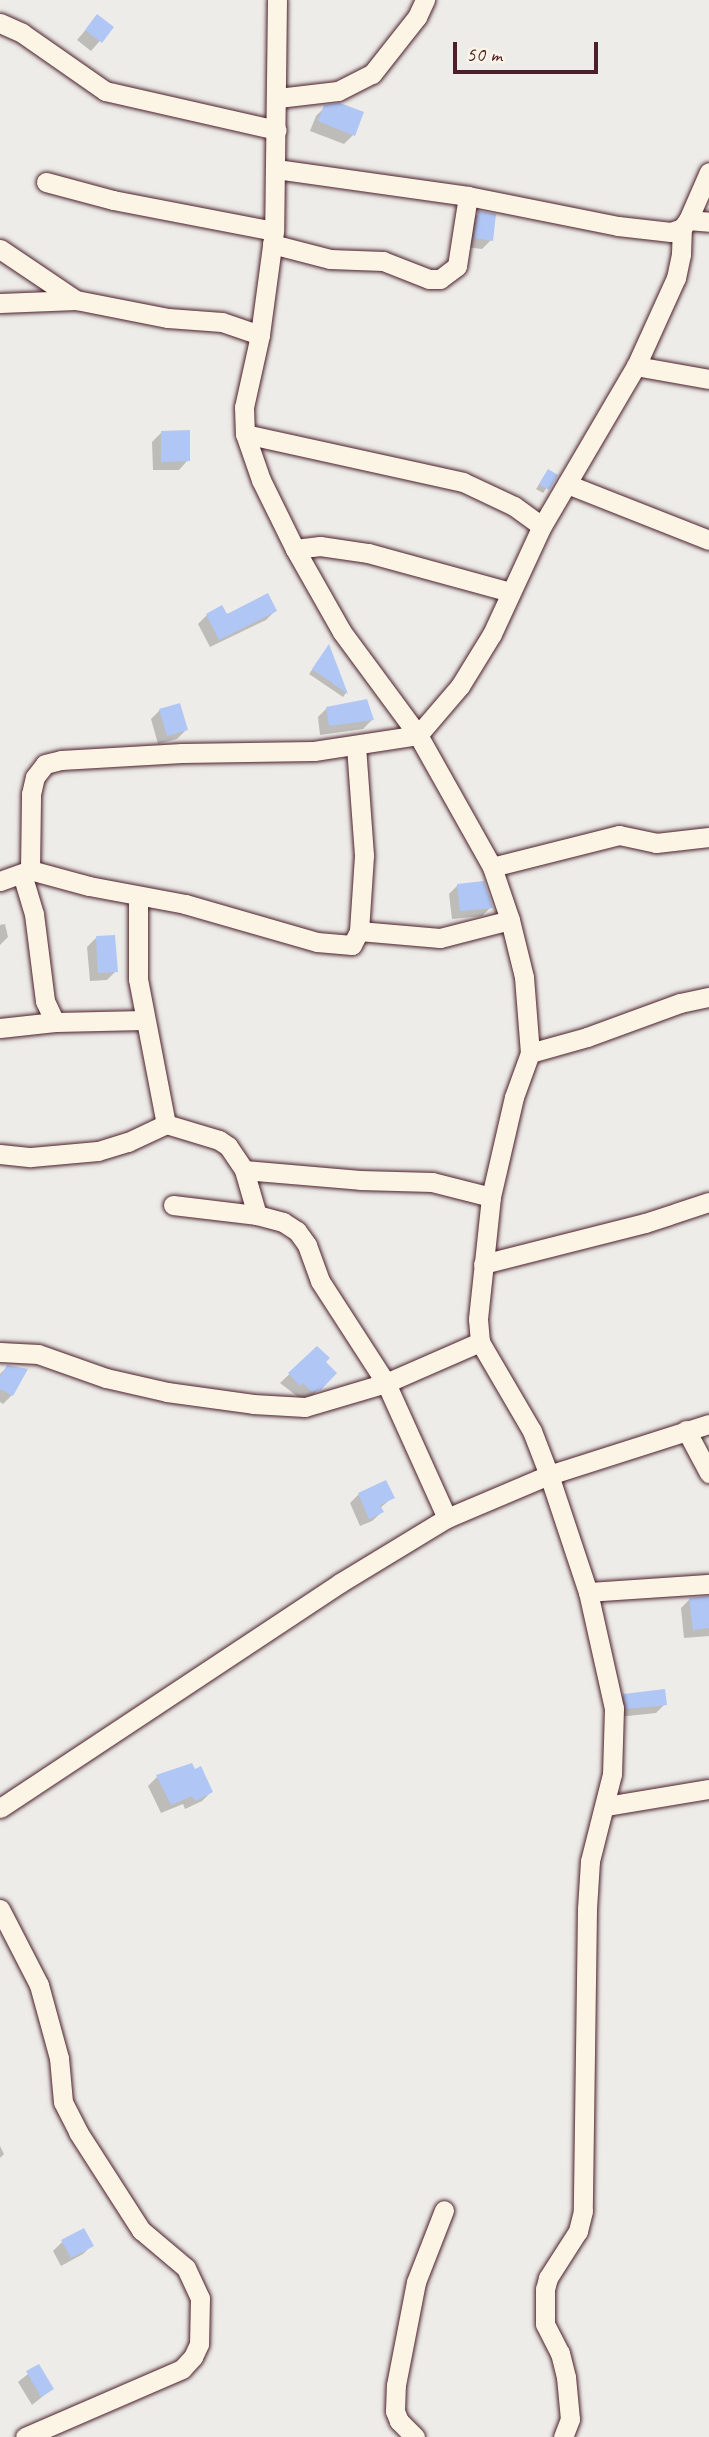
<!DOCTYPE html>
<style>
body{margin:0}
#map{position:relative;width:709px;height:2437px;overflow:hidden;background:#edece8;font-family:Caveat,sans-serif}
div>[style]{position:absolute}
.shadow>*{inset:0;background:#0003}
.building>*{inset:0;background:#b0c7f5}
.roads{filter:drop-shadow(0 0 2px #4a1f2b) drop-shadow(0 0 2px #4a1f2b)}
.minor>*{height:19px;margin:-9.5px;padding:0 9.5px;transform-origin:9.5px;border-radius:9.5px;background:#fcf5e5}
span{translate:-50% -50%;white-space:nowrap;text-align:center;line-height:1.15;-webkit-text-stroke:5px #fcf5e5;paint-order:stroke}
.scale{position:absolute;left:453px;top:42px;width:145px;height:32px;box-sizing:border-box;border:4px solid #4a1f2b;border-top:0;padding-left:9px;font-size:21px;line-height:24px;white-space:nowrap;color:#4a1f2b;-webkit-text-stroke:5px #fcf5e5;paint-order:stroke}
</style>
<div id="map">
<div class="shadow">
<i style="clip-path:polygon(89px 26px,112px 27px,91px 51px,77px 40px)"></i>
<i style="clip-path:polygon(325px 107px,353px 135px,344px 144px,310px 131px,316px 116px)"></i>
<i style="clip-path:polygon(479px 213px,491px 240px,482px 249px,466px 247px,470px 222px)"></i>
<i style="clip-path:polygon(161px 433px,188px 460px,179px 470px,153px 470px,152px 442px)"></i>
<i style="clip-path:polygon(545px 475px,555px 476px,543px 493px,536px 489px)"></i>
<i style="clip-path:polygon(275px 611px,266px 620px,210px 647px,198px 624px,207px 615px)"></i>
<i style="clip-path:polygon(328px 647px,346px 693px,343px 697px,309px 674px)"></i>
<i style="clip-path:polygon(327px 708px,372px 720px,363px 729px,320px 735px,318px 717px)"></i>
<i style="clip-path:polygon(160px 710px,186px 730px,177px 739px,158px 744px,151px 719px)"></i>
<i style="clip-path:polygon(458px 885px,491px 907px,482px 916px,452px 919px,449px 894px)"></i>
<i style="clip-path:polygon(5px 924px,8px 937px,0 945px,0 925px)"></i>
<i style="clip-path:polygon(96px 938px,116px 971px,107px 980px,90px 981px,87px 947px)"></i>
<i style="clip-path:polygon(317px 1348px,323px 1362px,335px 1373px,310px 1398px,302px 1400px,280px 1383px)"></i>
<i style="clip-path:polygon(7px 1367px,12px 1395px,3px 1404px,0 1402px,0 1374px)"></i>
<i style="clip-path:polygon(359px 1494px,392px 1498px,380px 1508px,382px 1512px,372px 1521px,360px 1526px,350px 1503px)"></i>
<i style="clip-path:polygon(709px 1597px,709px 1636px,684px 1638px,681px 1608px,690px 1599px)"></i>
<i style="clip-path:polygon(624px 1695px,665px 1704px,656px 1713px,618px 1717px,615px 1704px)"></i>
<i style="clip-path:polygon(157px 1777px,211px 1792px,202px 1801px,185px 1809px,183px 1804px,161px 1813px,148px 1786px)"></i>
<i style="clip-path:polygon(0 2146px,4px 2154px,0 2158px)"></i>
<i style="clip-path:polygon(62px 2242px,92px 2245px,83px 2254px,61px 2266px,53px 2251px)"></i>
<i style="clip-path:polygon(38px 2366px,52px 2389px,32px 2405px,18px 2382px)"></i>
</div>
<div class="building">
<i style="clip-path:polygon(97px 14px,114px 27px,102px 43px,85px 30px)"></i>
<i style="clip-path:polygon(340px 103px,364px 112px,355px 136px,318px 121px,324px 105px)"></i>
<i style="clip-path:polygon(478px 211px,496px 214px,493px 241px,474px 238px)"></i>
<i style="clip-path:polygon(190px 430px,190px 461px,161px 462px,161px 431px)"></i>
<i style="clip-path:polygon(548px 469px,558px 475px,549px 490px,539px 484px)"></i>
<i style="clip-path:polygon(268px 593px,277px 611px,219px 640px,206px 614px,222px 605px,227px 614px)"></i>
<i style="clip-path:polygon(329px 644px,348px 694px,312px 669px)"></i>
<i style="clip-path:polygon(367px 699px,374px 720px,329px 726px,326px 707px)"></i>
<i style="clip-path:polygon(180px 703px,188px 730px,167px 736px,159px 709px)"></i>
<i style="clip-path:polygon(484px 881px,493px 908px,460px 911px,457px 884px)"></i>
<i style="clip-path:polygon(115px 935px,118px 972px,98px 973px,96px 936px)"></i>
<i style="clip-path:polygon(317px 1346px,330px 1358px,326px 1362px,337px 1373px,321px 1390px,312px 1392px,303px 1383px,300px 1386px,288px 1373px)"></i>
<i style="clip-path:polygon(7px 1365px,28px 1369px,13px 1396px,0 1389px,0 1377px)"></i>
<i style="clip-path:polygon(386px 1480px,395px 1498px,380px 1505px,384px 1512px,369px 1519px,358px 1493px)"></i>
<i style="clip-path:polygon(709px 1596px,709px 1628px,693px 1630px,689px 1598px)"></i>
<i style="clip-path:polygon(665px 1689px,667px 1705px,626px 1709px,623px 1694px)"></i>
<i style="clip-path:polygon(192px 1763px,195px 1769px,201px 1766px,213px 1792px,195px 1801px,192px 1796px,171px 1805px,156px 1775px)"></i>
<i style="clip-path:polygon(84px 2228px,94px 2246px,71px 2258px,61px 2240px)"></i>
<i style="clip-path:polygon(39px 2364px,54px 2389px,41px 2397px,26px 2371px)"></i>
</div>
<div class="roads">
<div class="minor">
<i style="left:277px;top:0;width:231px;rotate:90.7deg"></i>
<i style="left:274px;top:231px;width:105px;rotate:97.7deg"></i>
<i style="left:260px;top:335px;width:74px;rotate:102.5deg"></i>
<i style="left:244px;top:407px;width:27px;rotate:88deg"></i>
<i style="left:245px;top:434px;width:49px;rotate:70.8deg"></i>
<i style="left:261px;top:480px;width:77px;rotate:63.8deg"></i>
<i style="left:295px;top:549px;width:95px;rotate:60.5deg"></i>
<i style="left:342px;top:632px;width:128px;rotate:53.6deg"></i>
<i style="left:418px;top:735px;width:151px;rotate:60.7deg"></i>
<i style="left:492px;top:867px;width:56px;rotate:71.2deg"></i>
<i style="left:510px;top:920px;width:59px;rotate:76.2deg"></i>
<i style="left:524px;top:977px;width:76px;rotate:85.5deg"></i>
<i style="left:530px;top:1053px;width:47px;rotate:110deg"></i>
<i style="left:514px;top:1097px;width:103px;rotate:103deg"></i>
<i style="left:491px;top:1197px;width:123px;rotate:96.1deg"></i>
<i style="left:478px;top:1319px;width:23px;rotate:85deg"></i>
<i style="left:480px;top:1342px;width:103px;rotate:59.7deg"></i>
<i style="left:532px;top:1431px;width:47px;rotate:68.9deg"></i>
<i style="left:549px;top:1475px;width:123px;rotate:71.6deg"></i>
<i style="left:588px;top:1592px;width:119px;rotate:77.4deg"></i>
<i style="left:614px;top:1708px;width:66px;rotate:91.7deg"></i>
<i style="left:612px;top:1774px;width:90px;rotate:104.2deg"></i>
<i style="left:590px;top:1861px;width:48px;rotate:93.6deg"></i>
<i style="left:587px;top:1909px;width:302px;rotate:90.8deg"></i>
<i style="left:583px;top:2211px;width:21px;rotate:104deg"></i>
<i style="left:578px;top:2231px;width:56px;rotate:122.6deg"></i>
<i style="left:548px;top:2278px;width:11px;rotate:105deg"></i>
<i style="left:545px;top:2289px;width:35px;rotate:90deg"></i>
<i style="left:545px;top:2324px;width:33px;rotate:63deg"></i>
<i style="left:560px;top:2353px;width:25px;rotate:76deg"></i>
<i style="left:566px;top:2377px;width:42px;rotate:84.6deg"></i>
<i style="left:570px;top:2419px;width:19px;rotate:111deg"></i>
<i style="left:0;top:23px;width:24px;rotate:24deg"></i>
<i style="left:22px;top:33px;width:101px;rotate:34.9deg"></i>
<i style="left:105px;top:91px;width:176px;rotate:12.8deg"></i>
<i style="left:278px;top:98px;width:60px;rotate:-6.7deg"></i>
<i style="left:338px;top:91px;width:38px;rotate:-27deg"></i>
<i style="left:372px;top:74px;width:73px;rotate:-51.7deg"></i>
<i style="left:417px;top:17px;width:19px;rotate:-65deg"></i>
<i style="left:276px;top:169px;width:194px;rotate:8deg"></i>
<i style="left:468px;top:196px;width:153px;rotate:11.3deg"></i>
<i style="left:618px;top:226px;width:53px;rotate:6.5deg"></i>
<i style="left:671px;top:232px;width:12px;rotate:-20deg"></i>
<i style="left:682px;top:228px;width:10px;rotate:-53deg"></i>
<i style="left:688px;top:220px;width:52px;rotate:-66.4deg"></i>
<i style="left:46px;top:182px;width:69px;rotate:15deg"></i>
<i style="left:113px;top:200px;width:164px;rotate:10.9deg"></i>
<i style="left:688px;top:220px;width:21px;rotate:5deg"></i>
<i style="left:272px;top:244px;width:60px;rotate:14.5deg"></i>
<i style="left:330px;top:259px;width:53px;rotate:2.2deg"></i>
<i style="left:383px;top:261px;width:49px;rotate:21.4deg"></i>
<i style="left:429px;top:279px;width:11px"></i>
<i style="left:440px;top:279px;width:21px;rotate:-37deg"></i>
<i style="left:457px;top:266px;width:71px;rotate:-81.1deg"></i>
<i style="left:0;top:249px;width:92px;rotate:33.9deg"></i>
<i style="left:76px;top:300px;width:94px;rotate:11.1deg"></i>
<i style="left:168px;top:318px;width:54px;rotate:4.2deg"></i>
<i style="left:222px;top:322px;width:40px;rotate:18.9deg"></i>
<i style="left:0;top:303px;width:76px;rotate:-2.3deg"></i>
<i style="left:636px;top:366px;width:74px;rotate:10.1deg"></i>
<i style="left:245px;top:434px;width:223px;rotate:12.4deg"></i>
<i style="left:463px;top:482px;width:56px;rotate:25.2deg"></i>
<i style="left:514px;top:506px;width:34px;rotate:36deg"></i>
<i style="left:567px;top:484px;width:153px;rotate:21.5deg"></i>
<i style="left:295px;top:549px;width:25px;rotate:-7deg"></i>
<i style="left:320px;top:546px;width:49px;rotate:8.3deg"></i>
<i style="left:368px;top:553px;width:148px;rotate:15.3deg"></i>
<i style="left:492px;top:867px;width:131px;rotate:-14.1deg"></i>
<i style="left:619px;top:835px;width:38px;rotate:12deg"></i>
<i style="left:656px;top:843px;width:53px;rotate:-6.5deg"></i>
<i style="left:30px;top:870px;width:61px;rotate:15.2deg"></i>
<i style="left:89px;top:886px;width:98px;rotate:10.6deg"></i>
<i style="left:185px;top:904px;width:137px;rotate:16.1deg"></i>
<i style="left:317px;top:942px;width:35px;rotate:5deg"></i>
<i style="left:352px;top:945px;width:16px;rotate:-63deg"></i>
<i style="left:359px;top:931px;width:76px;rotate:-86.2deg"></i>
<i style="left:364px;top:855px;width:108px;rotate:-94.2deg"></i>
<i style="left:22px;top:874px;width:42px;rotate:73.3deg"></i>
<i style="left:34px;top:914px;width:88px;rotate:82.8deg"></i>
<i style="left:45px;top:1001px;width:23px;rotate:65deg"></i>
<i style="left:0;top:881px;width:32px;rotate:-20deg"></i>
<i style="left:30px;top:870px;width:76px;rotate:-89.2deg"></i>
<i style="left:31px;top:794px;width:17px;rotate:-77deg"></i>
<i style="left:35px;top:777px;width:16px;rotate:-52deg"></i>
<i style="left:45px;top:764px;width:16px;rotate:-14deg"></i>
<i style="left:61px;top:760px;width:121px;rotate:-3.3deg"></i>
<i style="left:182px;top:753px;width:132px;rotate:-0.9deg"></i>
<i style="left:314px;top:751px;width:105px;rotate:-8.7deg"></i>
<i style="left:418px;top:735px;width:65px;rotate:-49.4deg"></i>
<i style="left:460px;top:686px;width:61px;rotate:-58.4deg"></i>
<i style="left:492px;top:634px;width:119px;rotate:-65.2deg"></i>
<i style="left:542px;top:526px;width:186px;rotate:-59.6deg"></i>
<i style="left:636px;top:366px;width:97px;rotate:-65.6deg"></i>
<i style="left:676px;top:278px;width:25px;rotate:-78deg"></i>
<i style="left:681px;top:254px;width:26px;rotate:-88deg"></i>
<i style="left:138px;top:896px;width:83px;rotate:90deg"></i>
<i style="left:138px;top:979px;width:148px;rotate:79.1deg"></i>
<i style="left:166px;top:1124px;width:55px;rotate:16.8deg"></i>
<i style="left:219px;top:1140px;width:11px;rotate:34deg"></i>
<i style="left:228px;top:1146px;width:29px;rotate:56deg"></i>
<i style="left:244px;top:1170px;width:47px;rotate:73.9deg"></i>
<i style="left:359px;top:931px;width:81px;rotate:4.9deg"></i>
<i style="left:440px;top:938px;width:72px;rotate:-14.4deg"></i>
<i style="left:0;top:1028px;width:55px;rotate:-6.2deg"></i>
<i style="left:55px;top:1022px;width:90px;rotate:-1.3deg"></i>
<i style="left:530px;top:1053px;width:59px;rotate:-15.7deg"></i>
<i style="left:587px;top:1037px;width:99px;rotate:-20.1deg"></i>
<i style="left:680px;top:1003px;width:30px;rotate:-12deg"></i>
<i style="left:0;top:1154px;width:31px;rotate:6deg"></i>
<i style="left:31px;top:1157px;width:67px;rotate:-5.1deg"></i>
<i style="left:98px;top:1151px;width:31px;rotate:-17deg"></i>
<i style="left:128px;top:1142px;width:42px;rotate:-25.3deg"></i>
<i style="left:244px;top:1170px;width:116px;rotate:4.9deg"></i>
<i style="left:360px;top:1180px;width:72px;rotate:1.6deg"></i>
<i style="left:432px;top:1182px;width:61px;rotate:14.3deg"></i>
<i style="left:173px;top:1205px;width:85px;rotate:6.8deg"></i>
<i style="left:257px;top:1215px;width:27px;rotate:15deg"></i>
<i style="left:283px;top:1222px;width:17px;rotate:33deg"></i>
<i style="left:297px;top:1231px;width:17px;rotate:54deg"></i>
<i style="left:307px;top:1245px;width:38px;rotate:70deg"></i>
<i style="left:320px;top:1281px;width:121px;rotate:57.1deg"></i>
<i style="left:386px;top:1383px;width:148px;rotate:65.7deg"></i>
<i style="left:483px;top:1264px;width:167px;rotate:-14.2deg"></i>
<i style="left:645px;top:1223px;width:67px;rotate:-18.2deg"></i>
<i style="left:0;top:1352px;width:38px;rotate:3deg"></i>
<i style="left:38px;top:1354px;width:72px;rotate:19.4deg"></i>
<i style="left:106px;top:1378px;width:63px;rotate:12.9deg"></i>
<i style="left:167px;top:1392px;width:87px;rotate:7.9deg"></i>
<i style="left:253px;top:1404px;width:52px;rotate:3.3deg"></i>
<i style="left:305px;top:1407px;width:84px;rotate:-16.5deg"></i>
<i style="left:386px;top:1383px;width:103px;rotate:-23.6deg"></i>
<i style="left:686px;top:1430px;width:49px;rotate:61.9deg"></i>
<i style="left:588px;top:1592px;width:121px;rotate:-3.8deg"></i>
<i style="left:606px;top:1806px;width:104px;rotate:-9.4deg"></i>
<i style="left:0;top:1808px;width:408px;rotate:-33.5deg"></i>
<i style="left:340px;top:1583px;width:125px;rotate:-31.3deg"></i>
<i style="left:447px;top:1518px;width:111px;rotate:-22.9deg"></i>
<i style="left:549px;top:1475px;width:168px;rotate:-17.7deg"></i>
<i style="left:0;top:1909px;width:85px;rotate:62.8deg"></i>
<i style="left:39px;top:1985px;width:76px;rotate:74.7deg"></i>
<i style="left:59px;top:2058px;width:44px;rotate:84.8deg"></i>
<i style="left:63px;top:2102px;width:34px;rotate:63deg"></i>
<i style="left:78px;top:2132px;width:117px;rotate:57.3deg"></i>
<i style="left:141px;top:2230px;width:59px;rotate:40.2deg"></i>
<i style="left:186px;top:2268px;width:33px;rotate:65deg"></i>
<i style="left:200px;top:2298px;width:46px;rotate:91.2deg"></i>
<i style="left:199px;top:2344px;width:14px;rotate:115deg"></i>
<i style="left:193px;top:2357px;width:16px;rotate:133deg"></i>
<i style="left:182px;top:2369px;width:171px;rotate:156.6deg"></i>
<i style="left:415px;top:2437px;width:23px;rotate:-135deg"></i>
<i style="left:399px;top:2421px;width:11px;rotate:-112deg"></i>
<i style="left:395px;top:2411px;width:26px;rotate:-88deg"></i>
<i style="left:396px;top:2385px;width:105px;rotate:-79deg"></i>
<i style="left:416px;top:2282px;width:77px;rotate:-68.7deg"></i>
</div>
</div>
<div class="scale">50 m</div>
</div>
